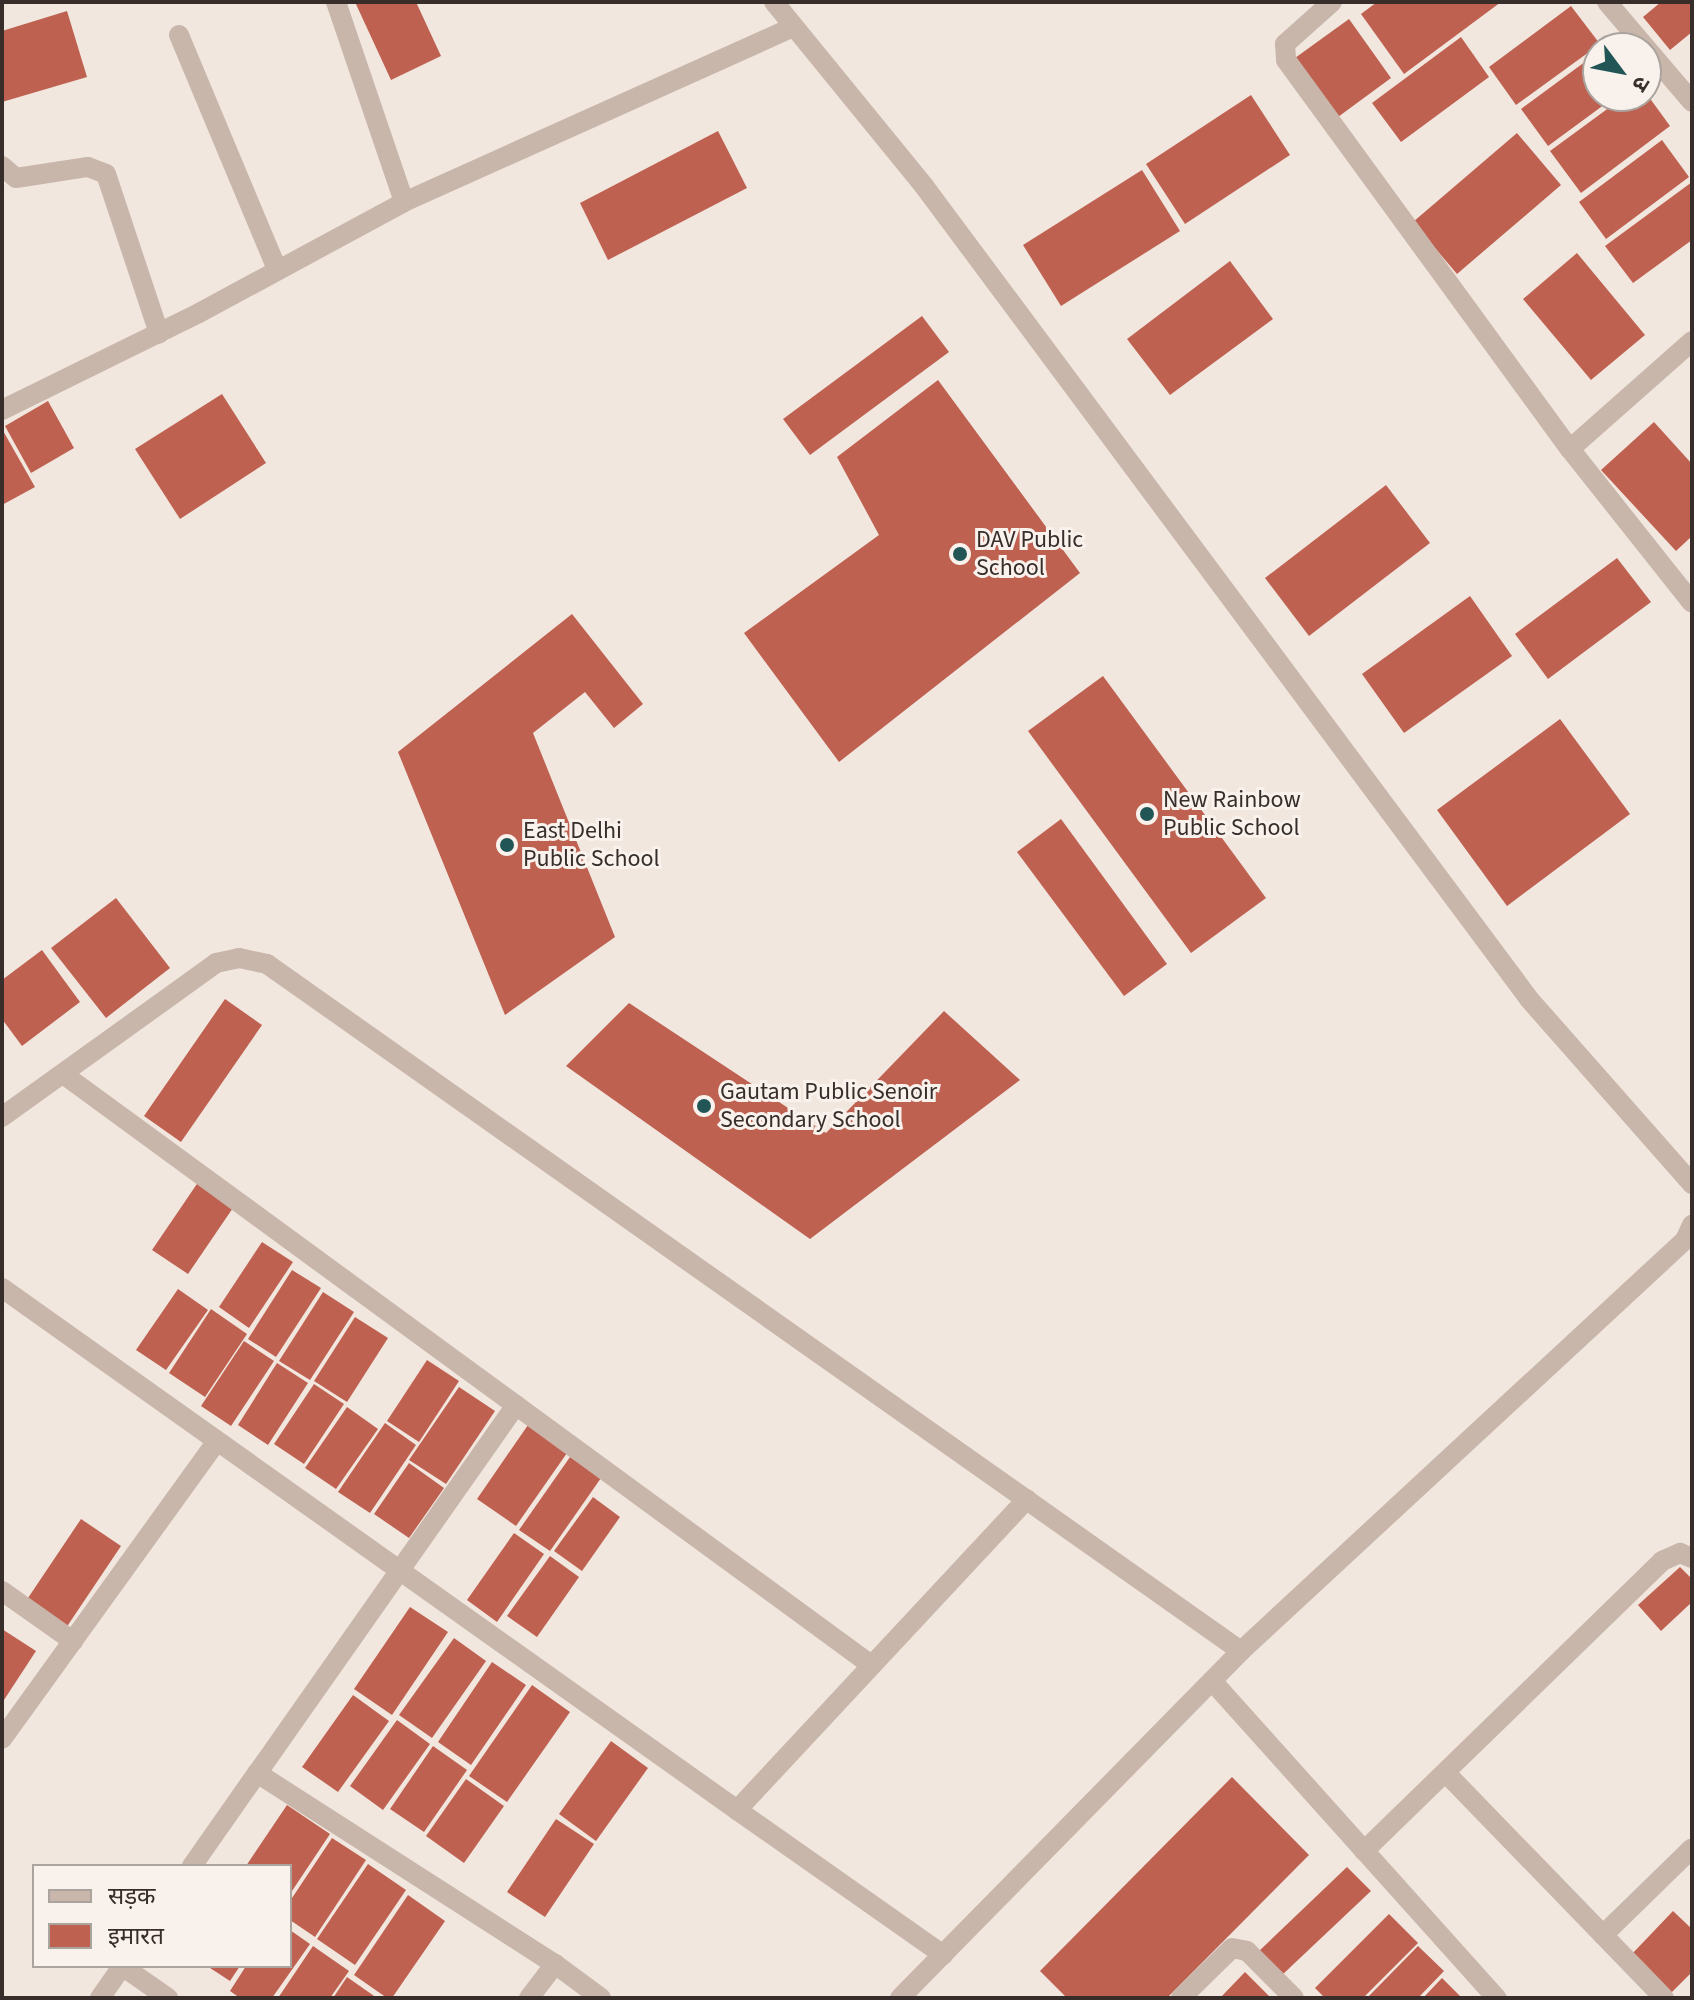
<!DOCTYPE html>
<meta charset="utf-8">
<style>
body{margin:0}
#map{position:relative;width:1694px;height:2000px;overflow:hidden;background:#f1e7df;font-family:"Source Sans 3","Noto Sans Devanagari",sans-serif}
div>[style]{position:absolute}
.building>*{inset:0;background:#bf6150}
.minor>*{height:20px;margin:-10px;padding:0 10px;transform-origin:10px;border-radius:10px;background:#c9b6ab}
.dots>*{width:22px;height:22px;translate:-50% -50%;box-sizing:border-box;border:4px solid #f9f1eb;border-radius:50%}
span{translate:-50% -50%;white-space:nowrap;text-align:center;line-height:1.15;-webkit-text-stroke:6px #f9f1eb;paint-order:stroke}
.poi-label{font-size:24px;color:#372d2a}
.left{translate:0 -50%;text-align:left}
.frame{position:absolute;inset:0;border:4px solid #372d2a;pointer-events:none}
.legend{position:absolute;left:32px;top:1864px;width:260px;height:104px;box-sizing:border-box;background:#f9f1eb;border:2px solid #aba39e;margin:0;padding:10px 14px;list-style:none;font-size:24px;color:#372d2a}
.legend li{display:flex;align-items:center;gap:16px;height:40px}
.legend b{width:40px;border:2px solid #aba39e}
.north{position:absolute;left:1582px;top:32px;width:80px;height:80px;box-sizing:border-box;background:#f9f1eb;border:2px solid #aba39e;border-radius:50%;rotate:122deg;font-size:22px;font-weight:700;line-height:32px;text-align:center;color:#372d2a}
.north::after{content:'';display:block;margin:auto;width:28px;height:36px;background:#225656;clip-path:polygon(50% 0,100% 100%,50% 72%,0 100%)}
</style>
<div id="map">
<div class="building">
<i style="clip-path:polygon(355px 2px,416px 2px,441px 56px,391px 80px)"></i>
<i style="clip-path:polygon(1377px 2px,1501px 2px,1404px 74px,1361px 14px)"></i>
<i style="clip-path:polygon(1661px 2px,1692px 2px,1692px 32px,1670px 50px,1643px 17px)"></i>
<i style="clip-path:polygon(1571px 6px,1600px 44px,1516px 105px,1489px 67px)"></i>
<i style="clip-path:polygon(67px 11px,87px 77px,2px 102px,2px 31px)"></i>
<i style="clip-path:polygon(1349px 19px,1391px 78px,1338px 117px,1295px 58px)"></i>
<i style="clip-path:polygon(1461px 37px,1489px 77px,1401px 142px,1372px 103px)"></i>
<i style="clip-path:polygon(1597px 53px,1598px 96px,1616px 96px,1548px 146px,1521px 109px)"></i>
<i style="clip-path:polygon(1646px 93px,1670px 126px,1581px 193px,1550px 151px,1625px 96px)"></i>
<i style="clip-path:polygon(1251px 95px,1290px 155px,1185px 224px,1146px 164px)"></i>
<i style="clip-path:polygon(718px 131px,747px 188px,608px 260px,580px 203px)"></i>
<i style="clip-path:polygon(1517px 133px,1561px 185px,1457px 274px,1413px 222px)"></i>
<i style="clip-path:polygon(1662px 140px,1689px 177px,1606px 239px,1579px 202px)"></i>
<i style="clip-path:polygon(1142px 170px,1180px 231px,1061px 306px,1023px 245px)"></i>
<i style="clip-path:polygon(1692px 182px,1692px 240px,1633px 283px,1605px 246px)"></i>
<i style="clip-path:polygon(1577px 253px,1645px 335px,1591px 380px,1523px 299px)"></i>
<i style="clip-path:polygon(1230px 261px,1273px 319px,1170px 395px,1127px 339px)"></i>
<i style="clip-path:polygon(922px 316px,949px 352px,810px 455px,783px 419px)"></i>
<i style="clip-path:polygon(938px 380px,1080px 573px,839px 762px,744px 633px,879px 535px,837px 457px)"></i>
<i style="clip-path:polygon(222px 394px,266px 463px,180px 519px,135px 449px)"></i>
<i style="clip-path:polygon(48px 401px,74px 448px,31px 473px,5px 426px)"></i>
<i style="clip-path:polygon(1654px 422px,1692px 464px,1692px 536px,1676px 551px,1601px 470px)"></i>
<i style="clip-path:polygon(2px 429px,35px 487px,2px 505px)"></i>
<i style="clip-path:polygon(1386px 485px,1430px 543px,1309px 636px,1265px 578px)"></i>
<i style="clip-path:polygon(1617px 558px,1651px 602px,1548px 679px,1515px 634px)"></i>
<i style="clip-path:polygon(1470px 596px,1512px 656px,1404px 733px,1362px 674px)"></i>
<i style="clip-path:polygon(572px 614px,643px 704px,614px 728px,585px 692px,533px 733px,615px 937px,505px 1015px,398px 752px)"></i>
<i style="clip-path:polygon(1103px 676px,1266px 898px,1191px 953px,1028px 731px)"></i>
<i style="clip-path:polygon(1560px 719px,1630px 814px,1507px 906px,1437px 810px)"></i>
<i style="clip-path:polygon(1061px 819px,1167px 964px,1124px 996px,1017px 852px)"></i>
<i style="clip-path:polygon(116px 898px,170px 968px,106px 1018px,51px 948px)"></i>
<i style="clip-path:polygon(42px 950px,80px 1002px,22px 1046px,2px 1019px,2px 980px)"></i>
<i style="clip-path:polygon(225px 999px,262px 1025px,181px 1142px,144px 1116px)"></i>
<i style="clip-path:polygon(629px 1003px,826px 1133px,944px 1011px,1020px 1080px,810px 1239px,566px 1066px)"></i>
<i style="clip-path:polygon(201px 1178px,237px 1202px,188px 1274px,152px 1250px)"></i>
<i style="clip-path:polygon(262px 1242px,293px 1262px,249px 1328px,219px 1307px)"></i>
<i style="clip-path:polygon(292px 1270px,321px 1288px,276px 1357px,248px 1339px)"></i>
<i style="clip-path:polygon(178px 1289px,208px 1310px,166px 1370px,136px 1350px)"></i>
<i style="clip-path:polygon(323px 1292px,354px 1312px,310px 1380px,279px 1361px)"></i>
<i style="clip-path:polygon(211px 1309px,247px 1334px,205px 1397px,169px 1373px)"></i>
<i style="clip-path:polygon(355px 1317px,388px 1338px,347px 1402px,314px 1381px)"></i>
<i style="clip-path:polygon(244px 1341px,274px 1361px,231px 1426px,201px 1406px)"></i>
<i style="clip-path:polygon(427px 1360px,459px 1381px,419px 1442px,387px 1421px)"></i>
<i style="clip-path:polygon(277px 1363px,308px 1383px,268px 1445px,238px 1425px)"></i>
<i style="clip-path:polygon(314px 1384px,344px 1404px,304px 1464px,274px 1444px)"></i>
<i style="clip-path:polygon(459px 1387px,495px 1411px,446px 1484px,409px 1460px)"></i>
<i style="clip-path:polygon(347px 1407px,378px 1429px,336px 1489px,305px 1468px)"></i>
<i style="clip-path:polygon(385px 1423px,416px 1445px,370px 1513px,338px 1492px)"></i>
<i style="clip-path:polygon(528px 1425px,567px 1453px,516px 1526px,477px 1499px)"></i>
<i style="clip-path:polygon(570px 1457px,601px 1478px,550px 1551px,519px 1530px)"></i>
<i style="clip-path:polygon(409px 1463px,444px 1488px,409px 1538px,374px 1514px)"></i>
<i style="clip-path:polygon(593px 1497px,620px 1517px,582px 1571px,554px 1551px)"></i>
<i style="clip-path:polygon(81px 1519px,121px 1546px,66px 1628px,26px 1601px)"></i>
<i style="clip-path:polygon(514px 1533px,544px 1554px,497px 1622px,467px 1600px)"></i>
<i style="clip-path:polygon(550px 1556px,579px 1577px,537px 1637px,507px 1616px)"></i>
<i style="clip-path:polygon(1680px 1567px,1692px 1579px,1692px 1602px,1661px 1631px,1638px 1605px)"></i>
<i style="clip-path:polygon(410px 1607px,448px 1632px,392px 1715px,354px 1689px)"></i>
<i style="clip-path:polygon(2px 1629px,36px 1651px,2px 1703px)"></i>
<i style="clip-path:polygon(454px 1638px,486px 1661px,432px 1738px,399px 1715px)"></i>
<i style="clip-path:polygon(492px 1662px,526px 1685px,471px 1765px,438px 1742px)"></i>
<i style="clip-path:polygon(532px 1685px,570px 1712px,507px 1802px,469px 1776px)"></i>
<i style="clip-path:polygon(353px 1695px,389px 1721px,338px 1792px,302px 1767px)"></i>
<i style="clip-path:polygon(397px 1720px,430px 1744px,383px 1810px,350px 1786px)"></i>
<i style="clip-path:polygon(611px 1741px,648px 1768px,596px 1841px,559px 1814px)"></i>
<i style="clip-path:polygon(433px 1746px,467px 1770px,424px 1832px,390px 1809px)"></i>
<i style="clip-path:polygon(1232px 1777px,1309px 1855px,1167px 1998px,1067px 1998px,1040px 1971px)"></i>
<i style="clip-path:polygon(466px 1779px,504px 1806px,464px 1863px,426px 1836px)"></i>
<i style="clip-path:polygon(287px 1805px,330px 1834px,290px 1894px,290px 1866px,246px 1866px)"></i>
<i style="clip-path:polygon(556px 1819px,594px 1844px,545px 1917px,507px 1892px)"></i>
<i style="clip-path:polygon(332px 1838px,366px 1860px,315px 1937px,290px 1920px,290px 1901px)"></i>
<i style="clip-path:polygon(368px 1864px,406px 1890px,355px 1965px,317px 1939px)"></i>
<i style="clip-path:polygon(1347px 1867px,1371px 1891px,1281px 1976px,1258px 1952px)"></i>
<i style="clip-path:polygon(408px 1895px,445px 1921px,392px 1998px,387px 1998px,354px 1975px)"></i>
<i style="clip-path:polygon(1673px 1911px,1692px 1929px,1692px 1972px,1671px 1993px,1631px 1955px)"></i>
<i style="clip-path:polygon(1389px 1914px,1418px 1943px,1363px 1998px,1325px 1998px,1315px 1988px)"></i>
<i style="clip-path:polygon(290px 1930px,310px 1944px,272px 1998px,240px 1998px,230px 1991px,246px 1966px,290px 1966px)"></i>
<i style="clip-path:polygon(313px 1946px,349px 1971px,330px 1998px,278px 1998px)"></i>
<i style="clip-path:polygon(1418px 1946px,1444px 1971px,1418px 1998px,1367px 1998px)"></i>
<i style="clip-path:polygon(207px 1966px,240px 1966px,230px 1981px)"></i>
<i style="clip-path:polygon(1245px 1972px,1271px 1998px,1220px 1998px)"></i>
<i style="clip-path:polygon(347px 1977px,377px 1998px,333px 1998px)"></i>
<i style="clip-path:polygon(1442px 1978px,1462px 1998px,1423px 1998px)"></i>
</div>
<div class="minor">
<i style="left:336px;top:2px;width:211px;rotate:71.2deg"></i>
<i style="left:774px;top:2px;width:237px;rotate:50.8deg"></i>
<i style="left:924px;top:186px;width:1013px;rotate:53.34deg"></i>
<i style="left:1529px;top:999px;width:247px;rotate:48.6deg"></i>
<i style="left:1332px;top:2px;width:63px;rotate:138.2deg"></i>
<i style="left:1285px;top:44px;width:16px;rotate:86deg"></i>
<i style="left:1286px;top:60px;width:482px;rotate:53.9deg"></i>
<i style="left:1570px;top:449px;width:196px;rotate:51.6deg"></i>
<i style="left:1607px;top:2px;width:131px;rotate:49.6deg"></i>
<i style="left:179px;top:35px;width:254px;rotate:67.3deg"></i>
<i style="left:2px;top:166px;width:18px;rotate:41deg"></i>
<i style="left:16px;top:178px;width:73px;rotate:-8.7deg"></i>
<i style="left:88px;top:167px;width:19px;rotate:21deg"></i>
<i style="left:106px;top:174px;width:168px;rotate:71.6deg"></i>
<i style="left:2px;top:410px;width:220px;rotate:-26.2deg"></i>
<i style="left:199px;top:313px;width:233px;rotate:-28.4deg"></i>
<i style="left:404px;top:202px;width:427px;rotate:-24.2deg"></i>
<i style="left:1570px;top:449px;width:163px;rotate:-41.5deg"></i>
<i style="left:63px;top:1074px;width:1001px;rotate:36.18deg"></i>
<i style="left:2px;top:1117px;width:264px;rotate:-35.7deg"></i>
<i style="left:216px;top:963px;width:24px;rotate:-12deg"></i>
<i style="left:239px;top:958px;width:29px;rotate:12deg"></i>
<i style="left:267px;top:964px;width:1192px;rotate:35.2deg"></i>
<i style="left:2px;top:1288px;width:902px;rotate:35.38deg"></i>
<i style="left:737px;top:1810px;width:425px;rotate:-47deg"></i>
<i style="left:516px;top:1405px;width:450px;rotate:125.1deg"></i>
<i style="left:257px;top:1773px;width:354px;rotate:32.7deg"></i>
<i style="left:2px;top:1591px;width:87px;rotate:35.2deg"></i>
<i style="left:1213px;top:1682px;width:425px;rotate:48.1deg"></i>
<i style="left:2px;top:1739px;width:367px;rotate:-54.2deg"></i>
<i style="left:1446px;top:1773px;width:313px;rotate:45.9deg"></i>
<i style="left:737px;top:1810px;width:252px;rotate:35.1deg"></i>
<i style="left:1364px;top:1851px;width:416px;rotate:-44.2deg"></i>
<i style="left:1662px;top:1561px;width:20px;rotate:-24deg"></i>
<i style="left:1680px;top:1553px;width:13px;rotate:23deg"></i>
<i style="left:192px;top:1866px;width:113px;rotate:-55deg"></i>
<i style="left:1603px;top:1935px;width:124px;rotate:-44.3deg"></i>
<i style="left:122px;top:1966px;width:56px;rotate:34.8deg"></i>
<i style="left:100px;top:1998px;width:39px;rotate:-55deg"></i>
<i style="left:529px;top:1998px;width:43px;rotate:-52.6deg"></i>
<i style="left:555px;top:1964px;width:57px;rotate:36.5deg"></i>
<i style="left:900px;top:1998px;width:487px;rotate:-45.5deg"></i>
<i style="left:1241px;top:1651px;width:605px;rotate:-42.79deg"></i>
<i style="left:1685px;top:1240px;width:17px;rotate:-65deg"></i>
<i style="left:1181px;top:1998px;width:71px;rotate:-44.4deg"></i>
<i style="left:1232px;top:1948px;width:15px;rotate:11deg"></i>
<i style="left:1247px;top:1951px;width:66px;rotate:45deg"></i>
</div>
<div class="dots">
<i style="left:960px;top:554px;background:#225656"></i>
<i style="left:1147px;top:814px;background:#225656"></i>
<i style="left:507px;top:845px;background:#225656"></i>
<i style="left:704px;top:1106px;background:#225656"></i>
</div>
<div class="poi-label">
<span class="left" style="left:976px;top:554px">DAV Public<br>School</span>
<span class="left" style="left:1163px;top:814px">New Rainbow<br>Public School</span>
<span class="left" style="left:523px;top:845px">East Delhi<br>Public School</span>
<span class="left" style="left:720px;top:1106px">Gautam Public Senoir<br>Secondary School</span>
</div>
<div class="frame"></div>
<ul class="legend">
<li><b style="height:10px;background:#c9b6ab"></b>सड़क</li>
<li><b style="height:22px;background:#bf6150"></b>इमारत</li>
</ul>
<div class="north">उ</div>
</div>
